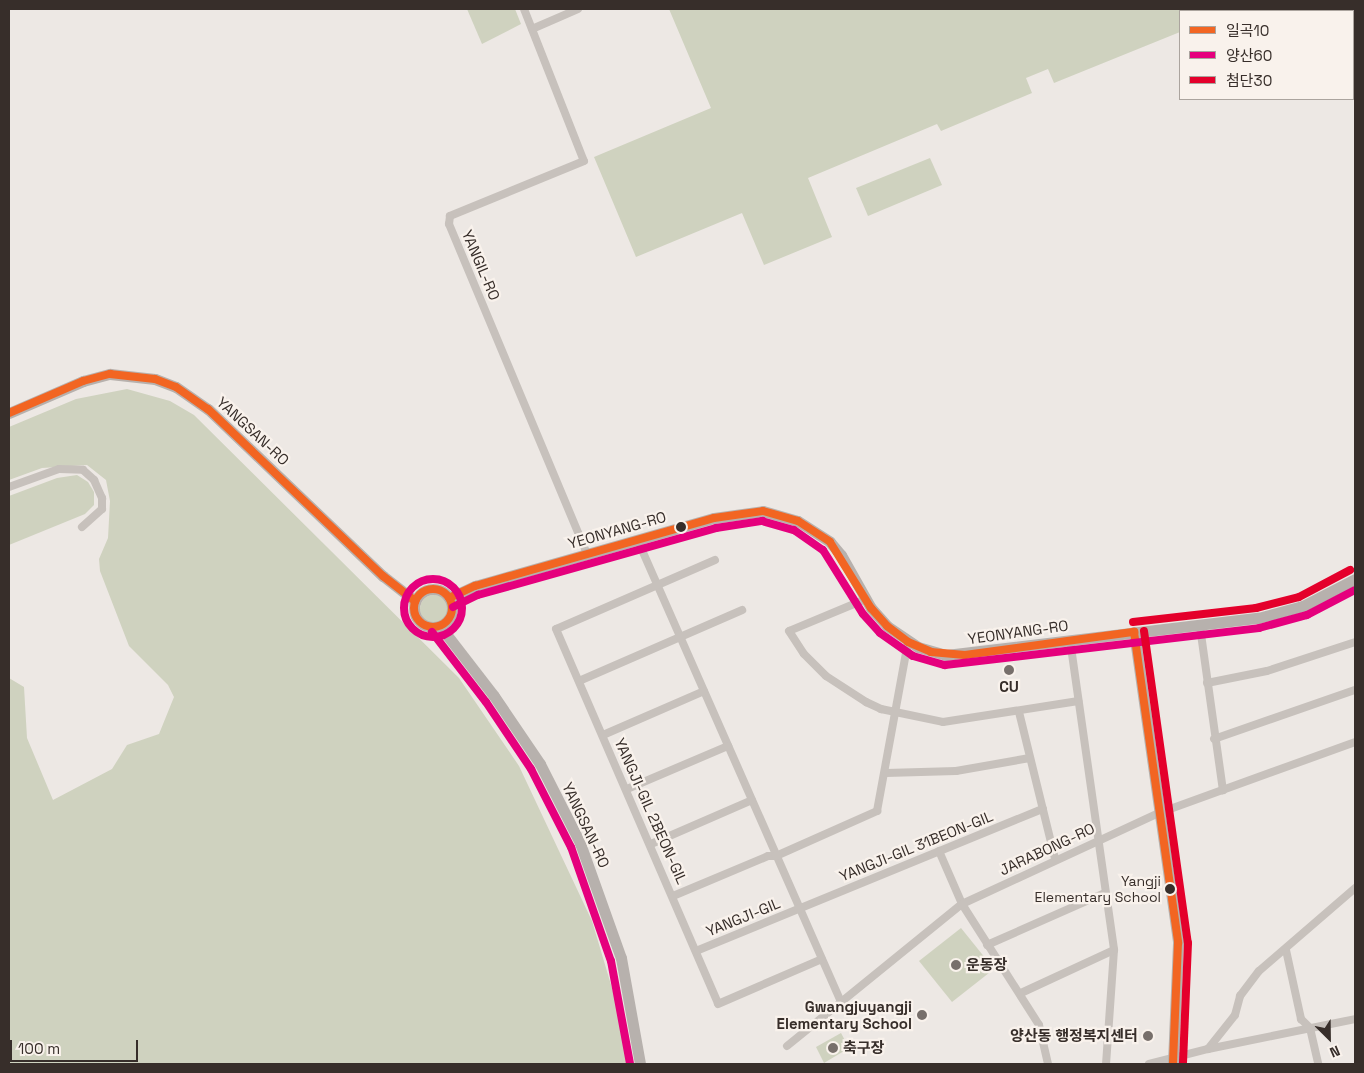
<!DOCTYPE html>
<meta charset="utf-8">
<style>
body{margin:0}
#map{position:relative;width:1364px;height:1073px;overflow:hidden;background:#ede8e4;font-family:"Space Grotesk","Noto Sans KR",sans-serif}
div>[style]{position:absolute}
.green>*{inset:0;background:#cfd2bf}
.round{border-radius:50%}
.street>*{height:8px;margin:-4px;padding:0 4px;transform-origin:4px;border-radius:4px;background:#c7c1bc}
.secondary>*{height:11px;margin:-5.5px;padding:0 5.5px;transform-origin:5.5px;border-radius:5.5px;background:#b7b1ad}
.secondary>.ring{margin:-5.5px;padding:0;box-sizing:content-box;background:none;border:11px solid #b7b1ad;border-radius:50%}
.bus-1>*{height:8px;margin:-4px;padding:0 4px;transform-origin:4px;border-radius:4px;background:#f26522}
.bus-1>.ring{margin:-4px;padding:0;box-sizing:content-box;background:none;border:8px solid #f26522;border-radius:50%}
.bus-2>*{height:8px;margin:-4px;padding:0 4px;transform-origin:4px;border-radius:4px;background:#e5007d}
.bus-2>.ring{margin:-4px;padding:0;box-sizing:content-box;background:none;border:8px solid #e5007d;border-radius:50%}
.bus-3>*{height:8px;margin:-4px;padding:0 4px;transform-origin:4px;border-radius:4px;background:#e4002b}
.dots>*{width:14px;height:14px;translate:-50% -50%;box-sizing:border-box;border:2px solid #f9f2ec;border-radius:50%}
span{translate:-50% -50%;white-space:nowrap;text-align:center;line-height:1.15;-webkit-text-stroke:4.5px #f9f2ec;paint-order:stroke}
.bus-label{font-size:14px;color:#372e2a}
.right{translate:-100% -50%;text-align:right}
.street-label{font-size:15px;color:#372e2a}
.poi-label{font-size:15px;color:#372e2a;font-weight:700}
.left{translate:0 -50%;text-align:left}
.frame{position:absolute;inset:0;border:10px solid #372e2a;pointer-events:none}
.legend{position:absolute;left:1179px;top:10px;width:175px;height:90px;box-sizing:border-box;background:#f9f2ec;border:1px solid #aba49e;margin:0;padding:6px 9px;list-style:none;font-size:15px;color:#372e2a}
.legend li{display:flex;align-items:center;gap:10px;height:25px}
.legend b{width:25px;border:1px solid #aba49e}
.north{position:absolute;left:1304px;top:1013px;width:50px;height:50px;-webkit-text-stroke:4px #f9f2ec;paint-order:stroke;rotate:157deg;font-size:14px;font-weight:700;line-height:20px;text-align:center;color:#372e2a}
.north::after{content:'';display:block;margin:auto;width:18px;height:22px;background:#372e2a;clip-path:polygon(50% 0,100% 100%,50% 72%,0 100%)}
.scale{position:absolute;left:10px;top:1040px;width:128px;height:22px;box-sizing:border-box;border:2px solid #372e2a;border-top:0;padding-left:6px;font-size:15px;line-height:18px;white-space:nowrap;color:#372e2a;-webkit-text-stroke:4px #f9f2ec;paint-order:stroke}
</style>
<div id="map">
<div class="green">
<i style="clip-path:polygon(467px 9px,515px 9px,521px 24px,482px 44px)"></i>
<i style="clip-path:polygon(669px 9px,1214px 9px,1216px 11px,1180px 11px,1180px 32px,1054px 83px,1048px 69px,1026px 78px,1032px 93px,941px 131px,937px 124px,808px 178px,832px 237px,764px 265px,742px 213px,636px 257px,594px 157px,711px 108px)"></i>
<i style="clip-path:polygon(930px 158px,942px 185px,868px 216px,856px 188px)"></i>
<i style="clip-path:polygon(127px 389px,170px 401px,194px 415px,459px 678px,519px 766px,592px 921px,623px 1025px,629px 1064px,10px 1064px,9px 678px,24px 687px,27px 738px,53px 800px,112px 769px,127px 745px,159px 734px,174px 697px,168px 685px,129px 646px,100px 571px,99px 559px,108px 538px,110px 501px,106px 480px,87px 465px,42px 468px,9px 480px,9px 427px,76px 399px)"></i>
<i style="clip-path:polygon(77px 475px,88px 482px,94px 492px,94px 505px,85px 514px,9px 545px,9px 496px,57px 478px)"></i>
<i class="round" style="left:420px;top:595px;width:28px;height:28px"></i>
<i style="clip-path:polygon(961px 928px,994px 969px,952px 1002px,919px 961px)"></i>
<i style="clip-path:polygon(841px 1033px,849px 1048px,824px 1063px,816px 1047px)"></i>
</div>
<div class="street">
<i style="left:524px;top:9px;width:163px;rotate:68.5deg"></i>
<i style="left:584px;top:161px;width:145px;rotate:157.7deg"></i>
<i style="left:450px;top:216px;width:8px;rotate:97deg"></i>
<i style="left:449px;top:224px;width:358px;rotate:67.3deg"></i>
<i style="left:532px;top:29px;width:50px;rotate:-23.5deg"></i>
<i style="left:9px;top:487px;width:53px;rotate:-19.8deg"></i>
<i style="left:59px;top:469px;width:24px;rotate:2deg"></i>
<i style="left:83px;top:470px;width:15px;rotate:42deg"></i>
<i style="left:94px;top:480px;width:20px;rotate:66deg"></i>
<i style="left:102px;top:498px;width:11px;rotate:90deg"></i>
<i style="left:102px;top:509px;width:27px;rotate:138deg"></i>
<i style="left:638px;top:541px;width:504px;rotate:66.23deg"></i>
<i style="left:715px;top:560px;width:173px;rotate:156.5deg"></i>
<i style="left:556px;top:629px;width:408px;rotate:66.6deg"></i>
<i style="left:718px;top:1004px;width:113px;rotate:-23.4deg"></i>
<i style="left:866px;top:599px;width:83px;rotate:157.4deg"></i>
<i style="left:789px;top:631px;width:27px;rotate:57deg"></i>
<i style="left:804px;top:654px;width:31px;rotate:45deg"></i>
<i style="left:826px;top:676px;width:48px;rotate:33deg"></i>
<i style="left:866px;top:702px;width:17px;rotate:25deg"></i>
<i style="left:881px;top:709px;width:63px;rotate:11.8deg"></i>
<i style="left:943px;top:722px;width:137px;rotate:-8.8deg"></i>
<i style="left:1200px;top:627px;width:165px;rotate:82deg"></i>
<i style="left:1070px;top:640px;width:313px;rotate:81.9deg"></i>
<i style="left:1114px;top:950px;width:114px;rotate:94deg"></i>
<i style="left:579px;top:681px;width:178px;rotate:-23.5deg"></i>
<i style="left:1207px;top:683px;width:61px;rotate:-11.3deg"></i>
<i style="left:1267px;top:671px;width:93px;rotate:-18.2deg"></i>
<i style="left:1019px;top:712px;width:151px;rotate:76.2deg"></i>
<i style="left:603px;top:735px;width:110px;rotate:-23.5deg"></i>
<i style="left:1214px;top:739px;width:149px;rotate:-19.2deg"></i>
<i style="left:886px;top:773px;width:70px;rotate:-1.6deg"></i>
<i style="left:956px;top:771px;width:75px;rotate:-10deg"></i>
<i style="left:627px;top:789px;width:110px;rotate:-23.1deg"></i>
<i style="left:651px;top:844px;width:110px;rotate:-23.5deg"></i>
<i style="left:939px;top:851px;width:58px;rotate:66.5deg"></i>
<i style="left:962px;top:904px;width:143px;rotate:57.5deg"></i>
<i style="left:1039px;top:1025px;width:40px;rotate:77deg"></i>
<i style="left:673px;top:896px;width:103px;rotate:-22.8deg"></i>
<i style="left:768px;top:856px;width:8px"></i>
<i style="left:776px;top:856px;width:111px;rotate:-24deg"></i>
<i style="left:877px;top:811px;width:172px;rotate:-79.6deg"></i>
<i style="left:987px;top:945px;width:129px;rotate:-23.8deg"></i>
<i style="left:1286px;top:950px;width:71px;rotate:77.7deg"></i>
<i style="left:1301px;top:1019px;width:13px;rotate:45deg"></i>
<i style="left:1310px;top:1028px;width:37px;rotate:77deg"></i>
<i style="left:696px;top:951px;width:375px;rotate:-22.3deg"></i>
<i style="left:1021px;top:993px;width:102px;rotate:-24.8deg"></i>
<i style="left:787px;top:1046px;width:225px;rotate:-39.1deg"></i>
<i style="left:962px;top:904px;width:217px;rotate:-24.8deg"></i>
<i style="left:1159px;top:813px;width:208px;rotate:-19.9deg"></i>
<i style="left:1208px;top:1049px;width:43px;rotate:-51.5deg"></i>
<i style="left:1235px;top:1015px;width:20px;rotate:-75deg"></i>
<i style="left:1240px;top:996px;width:31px;rotate:-53deg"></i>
<i style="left:1259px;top:971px;width:127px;rotate:-40.8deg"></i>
<i style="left:1149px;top:1064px;width:61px;rotate:-14.3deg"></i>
<i style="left:1208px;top:1049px;width:150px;rotate:-11.5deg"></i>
</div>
<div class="secondary">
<i style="left:9px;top:413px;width:81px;rotate:-23.4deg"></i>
<i style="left:83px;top:381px;width:28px;rotate:-15deg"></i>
<i style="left:110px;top:374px;width:45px;rotate:6.3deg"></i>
<i style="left:155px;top:379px;width:22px;rotate:21deg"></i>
<i style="left:176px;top:387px;width:39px;rotate:35deg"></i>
<i style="left:208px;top:409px;width:242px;rotate:43.7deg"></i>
<i style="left:383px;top:576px;width:41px;rotate:38deg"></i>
<i class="ring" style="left:414px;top:589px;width:27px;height:27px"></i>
<i style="left:449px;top:598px;width:29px;rotate:-25deg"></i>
<i style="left:475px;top:586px;width:248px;rotate:-15.9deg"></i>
<i style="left:714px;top:518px;width:49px;rotate:-8.1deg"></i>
<i style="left:763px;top:511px;width:36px;rotate:16deg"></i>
<i style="left:798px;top:521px;width:38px;rotate:33deg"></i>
<i style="left:830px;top:542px;width:17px;rotate:50deg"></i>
<i style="left:841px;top:555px;width:61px;rotate:60.5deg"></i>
<i style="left:871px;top:608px;width:24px;rotate:48deg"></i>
<i style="left:887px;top:626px;width:37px;rotate:34deg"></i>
<i style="left:918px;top:647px;width:29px;rotate:16deg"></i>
<i style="left:946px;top:655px;width:314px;rotate:-6.8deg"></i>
<i style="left:1258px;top:618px;width:47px;rotate:-14.9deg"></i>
<i style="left:1303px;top:606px;width:59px;rotate:-27.4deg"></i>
<i style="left:440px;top:626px;width:88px;rotate:52.4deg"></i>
<i style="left:494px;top:696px;width:82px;rotate:55.9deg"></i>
<i style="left:540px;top:764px;width:89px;rotate:63.1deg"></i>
<i style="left:580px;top:843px;width:122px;rotate:70.4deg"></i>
<i style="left:621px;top:958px;width:108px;rotate:79.8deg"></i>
<i style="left:1134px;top:632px;width:314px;rotate:81.9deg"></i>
<i style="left:1178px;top:943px;width:121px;rotate:92.4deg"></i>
</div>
<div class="bus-1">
<i style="left:9px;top:413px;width:81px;rotate:-23.4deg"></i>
<i style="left:83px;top:381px;width:28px;rotate:-15deg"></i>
<i style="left:110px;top:374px;width:45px;rotate:6.3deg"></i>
<i style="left:155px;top:379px;width:22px;rotate:21deg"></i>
<i style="left:176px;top:387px;width:39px;rotate:35deg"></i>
<i style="left:208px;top:409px;width:242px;rotate:43.7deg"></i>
<i style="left:383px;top:576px;width:41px;rotate:38deg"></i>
<i class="ring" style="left:414px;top:589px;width:30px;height:30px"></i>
<i style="left:449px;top:598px;width:29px;rotate:-25deg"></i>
<i style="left:475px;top:586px;width:248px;rotate:-15.9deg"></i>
<i style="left:714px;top:518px;width:49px;rotate:-8.1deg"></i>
<i style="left:763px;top:511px;width:36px;rotate:16deg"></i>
<i style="left:798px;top:521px;width:38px;rotate:33deg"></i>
<i style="left:830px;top:542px;width:78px;rotate:58.2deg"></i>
<i style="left:871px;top:608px;width:24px;rotate:48deg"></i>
<i style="left:887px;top:626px;width:26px;rotate:37deg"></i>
<i style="left:908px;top:642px;width:25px;rotate:23deg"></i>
<i style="left:931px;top:652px;width:34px;rotate:5deg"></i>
<i style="left:965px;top:655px;width:171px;rotate:-7.8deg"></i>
<i style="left:1134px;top:632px;width:314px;rotate:81.9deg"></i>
<i style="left:1178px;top:943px;width:121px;rotate:92.4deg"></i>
</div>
<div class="bus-2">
<i class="ring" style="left:404px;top:579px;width:50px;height:50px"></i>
<i style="left:453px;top:607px;width:28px;rotate:-26deg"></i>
<i style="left:478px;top:595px;width:247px;rotate:-15.7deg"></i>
<i style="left:716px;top:528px;width:47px;rotate:-8.7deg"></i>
<i style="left:762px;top:521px;width:33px;rotate:16deg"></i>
<i style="left:794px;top:530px;width:35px;rotate:35deg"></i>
<i style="left:823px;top:550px;width:75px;rotate:58deg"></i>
<i style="left:863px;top:614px;width:25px;rotate:48deg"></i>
<i style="left:880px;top:633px;width:40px;rotate:34.9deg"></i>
<i style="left:913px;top:656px;width:33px;rotate:16deg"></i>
<i style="left:945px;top:665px;width:316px;rotate:-6.7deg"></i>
<i style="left:1259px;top:628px;width:50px;rotate:-15.2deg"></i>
<i style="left:1307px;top:615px;width:54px;rotate:-27.5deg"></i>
<i style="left:432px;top:632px;width:88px;rotate:52.4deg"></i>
<i style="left:486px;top:702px;width:81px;rotate:56.1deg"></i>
<i style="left:531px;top:769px;width:88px;rotate:62.9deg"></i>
<i style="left:571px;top:847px;width:121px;rotate:70.7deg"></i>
<i style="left:611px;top:961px;width:105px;rotate:79.5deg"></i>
</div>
<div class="bus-3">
<i style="left:1133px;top:622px;width:124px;rotate:-6.5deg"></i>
<i style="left:1256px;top:608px;width:44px;rotate:-14.3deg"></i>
<i style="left:1299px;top:597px;width:58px;rotate:-27.9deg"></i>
<i style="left:1144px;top:631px;width:315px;rotate:82deg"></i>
<i style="left:1188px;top:943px;width:121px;rotate:92.4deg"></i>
</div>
<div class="dots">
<i style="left:681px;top:527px;background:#372e2a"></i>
<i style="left:1009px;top:670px;background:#776f6b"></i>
<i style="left:1170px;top:889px;background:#372e2a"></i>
<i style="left:956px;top:965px;background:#776f6b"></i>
<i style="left:922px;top:1015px;background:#776f6b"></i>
<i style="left:1148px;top:1036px;background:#776f6b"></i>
<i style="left:833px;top:1048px;background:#776f6b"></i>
</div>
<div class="bus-label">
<span class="right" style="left:1161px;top:889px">Yangji<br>Elementary School</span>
</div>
<div class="street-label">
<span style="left:481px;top:265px;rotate:67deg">YANGIL-RO</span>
<span style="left:253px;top:431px;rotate:43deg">YANGSAN-RO</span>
<span style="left:617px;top:530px;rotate:-16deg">YEONYANG-RO</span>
<span style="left:1018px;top:632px;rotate:-8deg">YEONYANG-RO</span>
<span style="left:651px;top:811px;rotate:66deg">YANGJI-GIL 2BEON-GIL</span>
<span style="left:586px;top:825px;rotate:65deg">YANGSAN-RO</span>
<span style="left:916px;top:846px;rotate:-22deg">YANGJI-GIL 31BEON-GIL</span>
<span style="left:1047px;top:849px;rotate:-25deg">JARABONG-RO</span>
<span style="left:743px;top:917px;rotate:-22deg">YANGJI-GIL</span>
</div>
<div class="poi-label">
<span style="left:1009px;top:687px">CU</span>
<span class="left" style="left:966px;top:965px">운동장</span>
<span class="right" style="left:912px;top:1015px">Gwangjuyangji<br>Elementary School</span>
<span class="right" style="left:1138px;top:1036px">양산동 행정복지센터</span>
<span class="left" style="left:843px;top:1048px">축구장</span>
</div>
<div class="frame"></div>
<ul class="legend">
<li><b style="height:6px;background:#f26522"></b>일곡10</li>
<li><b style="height:6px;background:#e5007d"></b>양산60</li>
<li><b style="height:6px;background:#e4002b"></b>첨단30</li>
</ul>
<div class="north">N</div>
<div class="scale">100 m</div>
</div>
